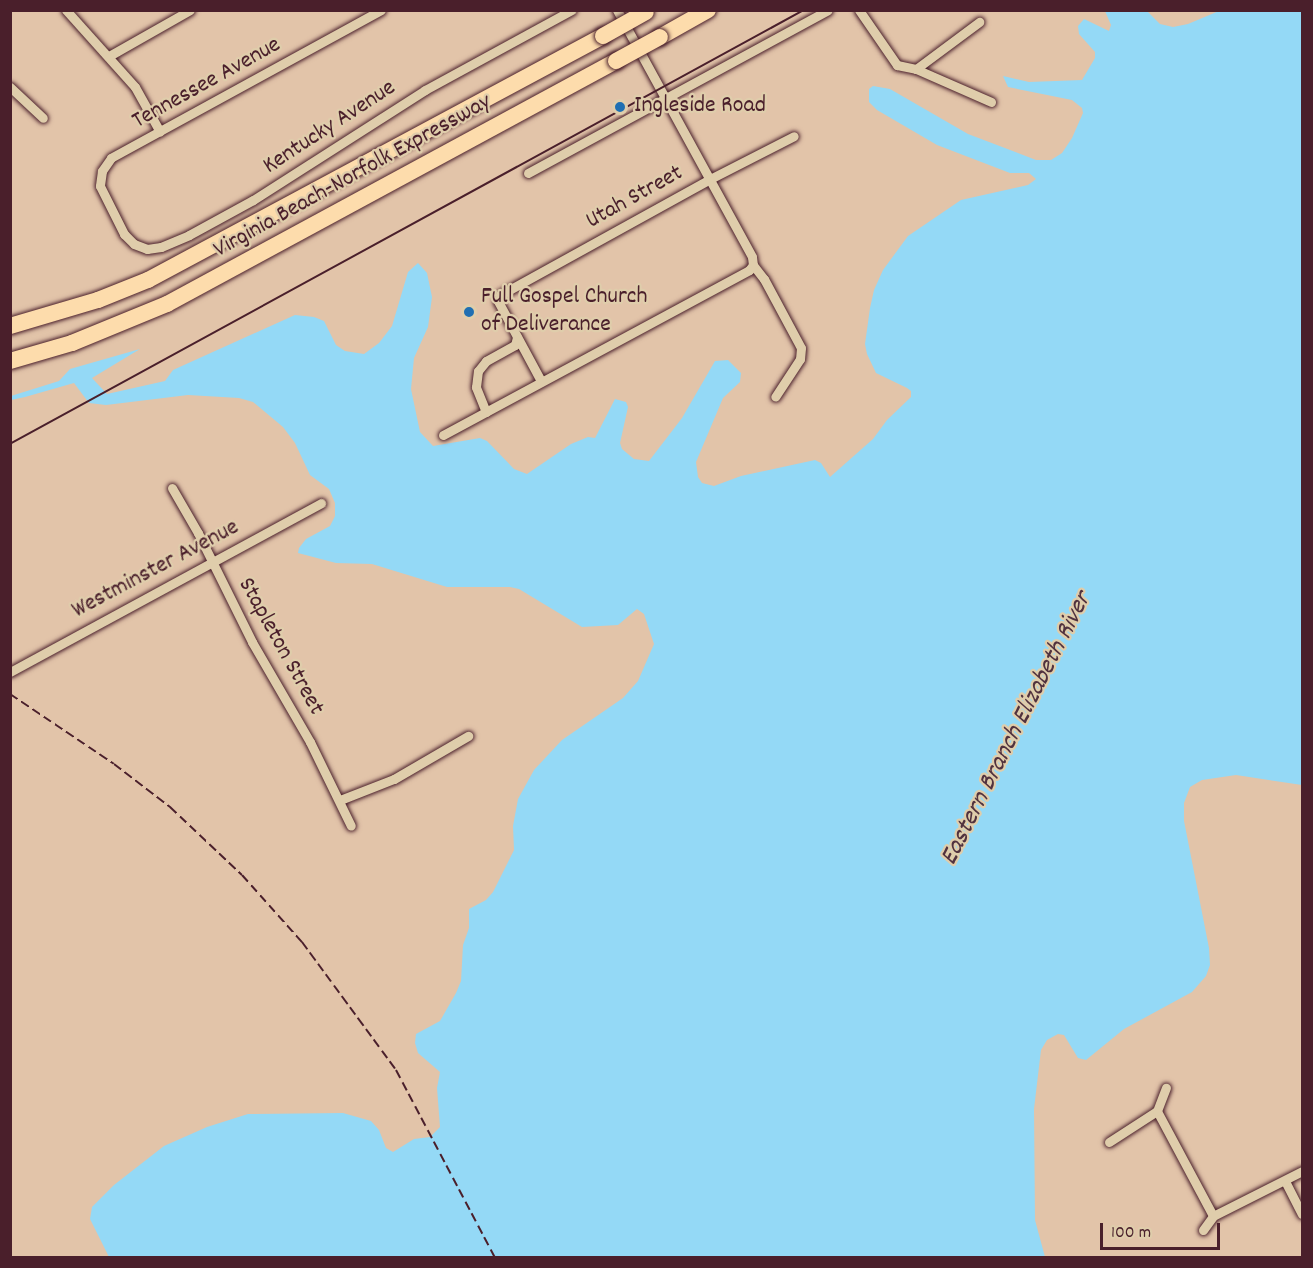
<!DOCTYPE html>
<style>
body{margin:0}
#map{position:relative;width:1313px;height:1268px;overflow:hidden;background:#e2c4a9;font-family:Dekko,sans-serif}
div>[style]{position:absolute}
.water>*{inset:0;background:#94d9f6}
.roads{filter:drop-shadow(0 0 2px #4a1f2b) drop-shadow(0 0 2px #4a1f2b)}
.minor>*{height:9px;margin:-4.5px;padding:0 4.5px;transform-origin:4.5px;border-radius:4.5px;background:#dfcdab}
.motorway>*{height:16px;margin:-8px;padding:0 8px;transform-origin:8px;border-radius:8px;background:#fddcac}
.tram>*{height:1.5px;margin:-0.75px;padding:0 0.75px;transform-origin:0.75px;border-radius:0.75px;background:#4a1f2b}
.rail>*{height:2px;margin-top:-1px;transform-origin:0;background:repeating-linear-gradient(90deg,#4a1f2b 0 9px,transparent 0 13.5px)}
.bridges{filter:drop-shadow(0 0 2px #4a1f2b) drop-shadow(0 0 2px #4a1f2b)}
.motorway-bridge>*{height:16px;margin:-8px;padding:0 8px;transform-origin:8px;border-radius:8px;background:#fddcac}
.dots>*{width:16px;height:16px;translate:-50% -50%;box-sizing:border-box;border:3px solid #dfcdab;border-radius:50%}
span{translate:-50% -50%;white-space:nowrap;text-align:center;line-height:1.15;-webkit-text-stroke:4.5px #dfcdab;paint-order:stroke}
.street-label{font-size:24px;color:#4a1f2b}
.poi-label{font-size:24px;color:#4a1f2b}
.left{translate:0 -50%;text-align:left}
.water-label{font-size:26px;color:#51323f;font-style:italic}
.frame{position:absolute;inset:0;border:12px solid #4a1f2b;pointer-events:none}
.scale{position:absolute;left:1100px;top:1223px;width:120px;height:27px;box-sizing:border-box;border:3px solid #4a1f2b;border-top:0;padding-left:8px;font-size:18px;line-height:21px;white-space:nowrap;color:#4a1f2b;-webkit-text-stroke:4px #dfcdab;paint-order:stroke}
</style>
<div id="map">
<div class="water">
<i style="clip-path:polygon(1105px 11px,1147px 11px,1160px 24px,1173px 27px,1188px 24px,1219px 11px,1302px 11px,1302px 785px,1236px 775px,1202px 780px,1190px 787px,1184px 803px,1184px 821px,1209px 948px,1210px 965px,1206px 976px,1192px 992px,1124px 1029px,1086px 1060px,1078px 1058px,1064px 1035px,1058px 1034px,1047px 1040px,1041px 1050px,1034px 1109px,1035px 1220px,1045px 1257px,109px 1257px,90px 1219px,92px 1207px,114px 1185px,164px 1146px,207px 1127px,248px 1114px,343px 1113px,371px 1121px,379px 1130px,386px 1148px,393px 1152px,414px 1139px,430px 1137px,440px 1127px,437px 1088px,440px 1072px,418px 1053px,415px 1043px,416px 1034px,440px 1021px,456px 993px,461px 981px,463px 945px,469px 928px,469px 909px,486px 900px,493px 892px,514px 850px,513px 826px,518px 799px,534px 770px,562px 740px,623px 698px,638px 681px,654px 644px,644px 614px,637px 609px,618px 625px,582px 627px,519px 589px,510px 587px,447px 587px,372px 564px,336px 563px,298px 553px,299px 548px,306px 539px,330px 526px,335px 516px,335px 503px,329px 489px,310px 475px,295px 443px,283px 427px,253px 402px,239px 398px,188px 395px,106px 405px,89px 403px,74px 383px,25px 397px,11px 400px,11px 396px,59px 381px,70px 369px,140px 349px,92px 378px,107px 394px,165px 381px,173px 370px,295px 315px,314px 317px,324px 321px,336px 345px,345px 351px,364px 354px,379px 343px,392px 326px,408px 272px,418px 263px,427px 273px,432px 297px,428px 327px,414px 358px,411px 389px,420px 432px,433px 446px,480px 438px,487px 441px,514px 469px,527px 474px,571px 444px,588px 437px,595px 438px,615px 399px,626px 402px,628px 407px,620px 443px,622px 449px,634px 459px,649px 461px,682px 418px,715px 361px,728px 360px,741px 373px,740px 382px,723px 398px,696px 462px,698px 477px,702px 483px,714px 486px,741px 476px,815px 460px,821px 463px,830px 477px,873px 439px,887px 420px,911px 397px,911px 391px,907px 388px,876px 373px,867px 354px,865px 344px,870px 308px,874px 290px,883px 270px,908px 236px,961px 200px,1028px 185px,1036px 179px,1029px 173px,1010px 173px,937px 145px,877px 110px,869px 102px,869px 89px,873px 86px,890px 89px,968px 134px,1036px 160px,1051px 160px,1062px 153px,1072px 138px,1083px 113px,1082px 108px,1072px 100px,1008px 87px,1003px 76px,1029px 82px,1082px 80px,1095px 58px,1095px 52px,1079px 34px,1078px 26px,1084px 19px,1109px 31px,1111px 25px)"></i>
</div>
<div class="roads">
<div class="minor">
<i style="left:66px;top:10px;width:103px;rotate:48.1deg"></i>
<i style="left:135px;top:87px;width:51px;rotate:60.9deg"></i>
<i style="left:381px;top:10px;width:308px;rotate:151.3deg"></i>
<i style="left:111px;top:158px;width:16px;rotate:125deg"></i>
<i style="left:102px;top:171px;width:15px;rotate:98deg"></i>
<i style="left:100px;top:186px;width:54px;rotate:63.4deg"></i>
<i style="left:124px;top:234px;width:14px;rotate:45deg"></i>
<i style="left:134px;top:244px;width:14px;rotate:21deg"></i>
<i style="left:147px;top:249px;width:14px;rotate:-8deg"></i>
<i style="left:161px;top:247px;width:30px;rotate:-23deg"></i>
<i style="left:189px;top:235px;width:73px;rotate:-28.7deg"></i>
<i style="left:253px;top:200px;width:204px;rotate:-32.6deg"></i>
<i style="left:425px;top:90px;width:167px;rotate:-28.6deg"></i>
<i style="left:617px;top:10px;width:281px;rotate:61.3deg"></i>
<i style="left:752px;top:257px;width:8px;rotate:83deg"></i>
<i style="left:753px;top:265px;width:18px;rotate:52deg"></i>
<i style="left:764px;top:279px;width:78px;rotate:61.8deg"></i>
<i style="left:801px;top:348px;width:11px;rotate:95deg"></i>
<i style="left:800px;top:359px;width:45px;rotate:123.3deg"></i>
<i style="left:859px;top:10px;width:67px;rotate:55.4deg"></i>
<i style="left:897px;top:65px;width:19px;rotate:12deg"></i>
<i style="left:916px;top:69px;width:82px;rotate:23.7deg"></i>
<i style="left:109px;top:56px;width:93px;rotate:-29.6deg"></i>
<i style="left:916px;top:69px;width:79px;rotate:-36.7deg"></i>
<i style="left:10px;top:87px;width:45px;rotate:43.2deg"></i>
<i style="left:528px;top:173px;width:341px;rotate:-28.5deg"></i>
<i style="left:541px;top:381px;width:91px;rotate:-118.3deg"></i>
<i style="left:498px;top:301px;width:6px;rotate:-72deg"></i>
<i style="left:500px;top:295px;width:240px;rotate:-28.9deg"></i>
<i style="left:710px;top:179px;width:94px;rotate:-27.1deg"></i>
<i style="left:486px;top:412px;width:27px;rotate:-112deg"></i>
<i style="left:476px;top:387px;width:16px;rotate:-83deg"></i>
<i style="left:478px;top:371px;width:13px;rotate:-51deg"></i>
<i style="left:486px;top:361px;width:33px;rotate:-29deg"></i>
<i style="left:515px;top:345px;width:8px;rotate:-76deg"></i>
<i style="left:443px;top:435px;width:348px;rotate:-28.3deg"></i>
<i style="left:749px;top:270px;width:6px;rotate:-51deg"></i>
<i style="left:172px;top:488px;width:52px;rotate:60deg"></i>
<i style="left:198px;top:533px;width:122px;rotate:63.6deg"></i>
<i style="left:252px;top:642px;width:116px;rotate:59.9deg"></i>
<i style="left:310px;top:742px;width:93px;rotate:64deg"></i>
<i style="left:10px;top:672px;width:354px;rotate:-28.5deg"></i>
<i style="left:340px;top:800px;width:58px;rotate:-21.3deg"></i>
<i style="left:394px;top:779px;width:86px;rotate:-30.2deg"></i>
<i style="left:1157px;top:1111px;width:119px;rotate:61.9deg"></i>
<i style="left:1109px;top:1142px;width:57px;rotate:-32.9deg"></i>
<i style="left:1157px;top:1111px;width:25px;rotate:-69deg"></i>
<i style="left:1285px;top:1181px;width:37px;rotate:63deg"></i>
<i style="left:1203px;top:1230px;width:17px;rotate:-54deg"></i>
<i style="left:1213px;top:1216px;width:100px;rotate:-26.8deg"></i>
</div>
<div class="motorway">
<i style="left:660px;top:37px;width:55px;rotate:-29.4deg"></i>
<i style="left:10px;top:326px;width:92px;rotate:-16.5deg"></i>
<i style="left:98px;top:300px;width:54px;rotate:-21.8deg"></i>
<i style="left:148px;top:280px;width:516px;rotate:-28.2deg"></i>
<i style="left:10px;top:361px;width:65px;rotate:-16.2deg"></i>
<i style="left:72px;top:343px;width:103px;rotate:-22.3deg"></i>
<i style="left:167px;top:304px;width:511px;rotate:-28.42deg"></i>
</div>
</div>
<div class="tram">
<i style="left:10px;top:444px;width:905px;rotate:-28.66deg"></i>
</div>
<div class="rail">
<i style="left:10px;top:694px;width:125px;rotate:33.9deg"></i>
<i style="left:114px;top:764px;width:71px;rotate:37.5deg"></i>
<i style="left:170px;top:807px;width:99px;rotate:43.4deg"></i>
<i style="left:242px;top:875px;width:90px;rotate:48.2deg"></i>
<i style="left:302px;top:942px;width:159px;rotate:53.7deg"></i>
<i style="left:396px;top:1070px;width:212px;rotate:62.2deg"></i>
</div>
<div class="bridges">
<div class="motorway-bridge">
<i style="left:603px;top:36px;width:49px;rotate:-29.2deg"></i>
<i style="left:616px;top:61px;width:50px;rotate:-28.6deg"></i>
</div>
</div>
<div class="dots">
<i style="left:620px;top:107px;background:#1f6fb2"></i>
<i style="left:469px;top:312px;background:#1f6fb2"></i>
</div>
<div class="street-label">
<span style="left:207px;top:84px;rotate:-29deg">Tennessee Avenue</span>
<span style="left:330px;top:128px;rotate:-33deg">Kentucky Avenue</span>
<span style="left:353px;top:177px;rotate:-29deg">Virginia Beach-Norfolk Expressway</span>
<span style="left:635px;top:198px;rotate:-29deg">Utah Street</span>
<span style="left:156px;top:570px;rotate:-28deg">Westminster Avenue</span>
<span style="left:280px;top:647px;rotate:61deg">Stapleton Street</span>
</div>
<div class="poi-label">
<span class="left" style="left:634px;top:107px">Ingleside Road</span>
<span class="left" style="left:481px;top:312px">Full Gospel Church<br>of Deliverance</span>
</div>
<div class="water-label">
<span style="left:1017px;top:729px;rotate:-63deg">Eastern Branch Elizabeth River</span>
</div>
<div class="frame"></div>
<div class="scale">100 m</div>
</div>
